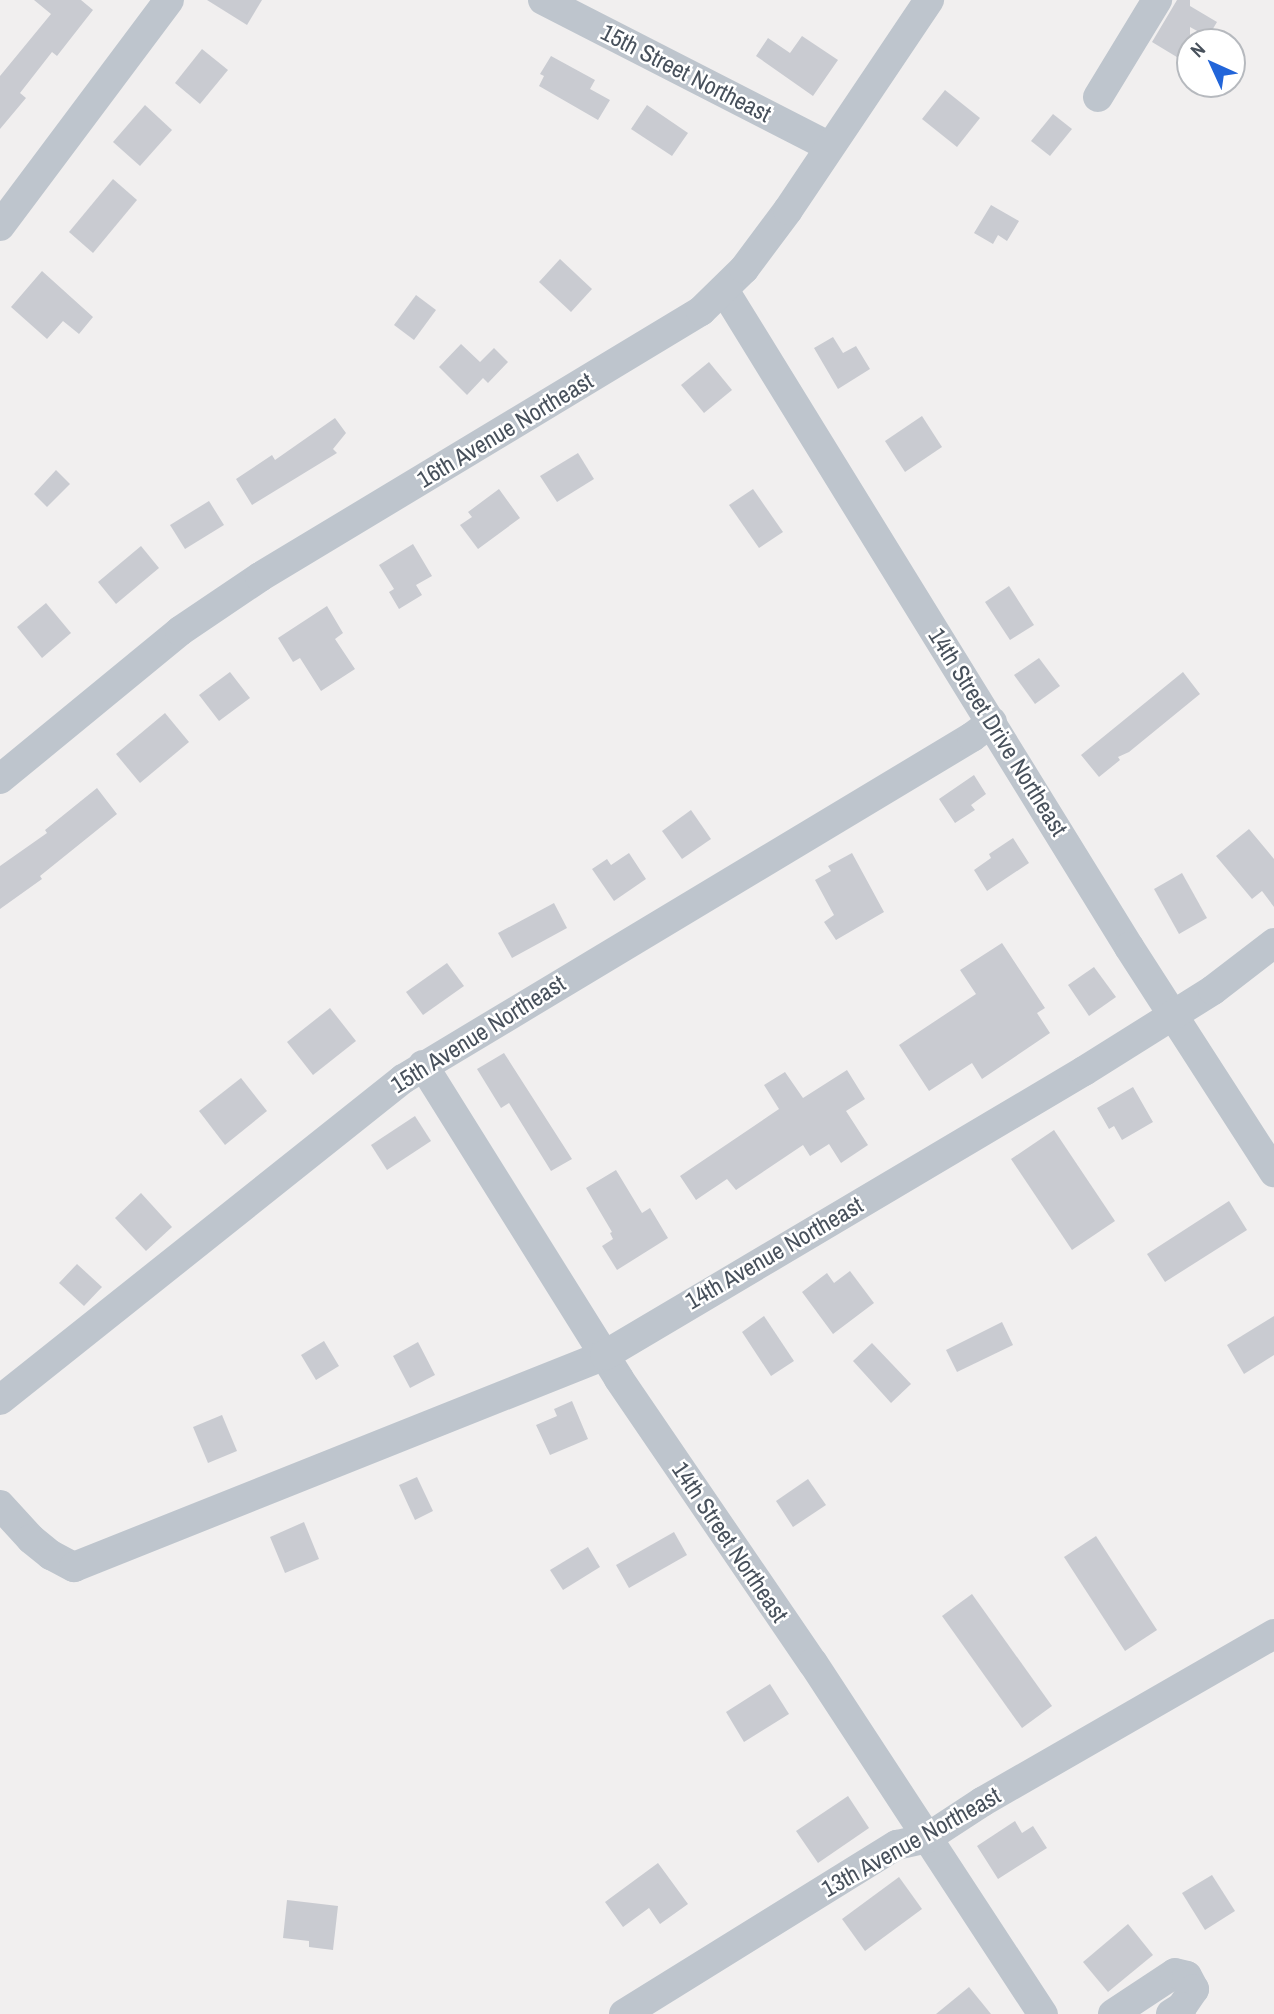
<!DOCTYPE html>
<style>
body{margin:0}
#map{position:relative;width:1274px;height:2014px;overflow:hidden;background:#f1efef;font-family:"Archivo Narrow",sans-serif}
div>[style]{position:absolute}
.building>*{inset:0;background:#c9cbd1}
.minor>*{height:30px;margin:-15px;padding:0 15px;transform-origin:15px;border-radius:15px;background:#bec5cd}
span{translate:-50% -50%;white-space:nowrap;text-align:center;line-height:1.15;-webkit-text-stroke:5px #fff;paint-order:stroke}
.street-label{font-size:24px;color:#48515c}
.north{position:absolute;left:1176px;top:28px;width:70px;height:70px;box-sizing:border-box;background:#fff;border:2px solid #b6b9be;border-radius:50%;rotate:315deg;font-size:19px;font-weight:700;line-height:28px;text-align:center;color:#48515c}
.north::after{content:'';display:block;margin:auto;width:24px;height:32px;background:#2265d9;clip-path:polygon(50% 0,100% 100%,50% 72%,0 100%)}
</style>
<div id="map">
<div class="building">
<i style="clip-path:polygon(34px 0,81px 0,93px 10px,57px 56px,52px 52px,20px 93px,26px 98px,0 129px,0 76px,51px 14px)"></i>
<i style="clip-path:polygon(207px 0,262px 0,247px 25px)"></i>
<i style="clip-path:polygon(1177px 0,1190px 0,1190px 6px,1217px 22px,1208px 37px,1190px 27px,1190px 65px,1152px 42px)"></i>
<i style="clip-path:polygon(802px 36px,838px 60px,813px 96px,756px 56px,768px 38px,790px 53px)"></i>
<i style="clip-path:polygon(202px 49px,228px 70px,200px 104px,175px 83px)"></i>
<i style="clip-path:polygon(551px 56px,595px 80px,590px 89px,610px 100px,598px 120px,539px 86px,544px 76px,540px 74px)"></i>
<i style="clip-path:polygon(945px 90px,980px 118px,957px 147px,922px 119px)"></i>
<i style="clip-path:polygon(145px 105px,172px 130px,140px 166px,113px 142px)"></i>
<i style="clip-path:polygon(647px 105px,688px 133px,672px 156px,631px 129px)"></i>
<i style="clip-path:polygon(1053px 114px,1072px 129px,1050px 156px,1031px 141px)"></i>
<i style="clip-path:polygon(113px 179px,137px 200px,93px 253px,69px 232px)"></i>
<i style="clip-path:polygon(991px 205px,1019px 221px,1007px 241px,998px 235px,993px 244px,974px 233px)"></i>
<i style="clip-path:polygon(560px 259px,592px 289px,571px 312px,539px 282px)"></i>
<i style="clip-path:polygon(42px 271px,93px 317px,79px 334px,63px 321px,47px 339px,11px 307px)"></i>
<i style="clip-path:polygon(416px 295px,436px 310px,414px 340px,394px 325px)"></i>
<i style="clip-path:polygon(833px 337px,843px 353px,856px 346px,870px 369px,838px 389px,814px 348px)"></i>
<i style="clip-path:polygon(461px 344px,480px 362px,494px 348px,508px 362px,488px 383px,483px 378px,467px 395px,439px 367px)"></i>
<i style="clip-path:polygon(709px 362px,732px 390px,704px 413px,681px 385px)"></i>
<i style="clip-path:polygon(922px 416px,942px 447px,905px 472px,885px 441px)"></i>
<i style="clip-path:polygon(335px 418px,346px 433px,333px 449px,337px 453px,252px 505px,236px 479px,272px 455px,275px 460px)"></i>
<i style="clip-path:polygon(578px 453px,594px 479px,557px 502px,540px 476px)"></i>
<i style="clip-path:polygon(56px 470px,70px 484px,47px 507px,34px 494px)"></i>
<i style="clip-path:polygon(499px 489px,520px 518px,478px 549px,460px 525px,472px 517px,468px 512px)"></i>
<i style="clip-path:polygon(753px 489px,783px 532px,759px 548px,729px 505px)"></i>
<i style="clip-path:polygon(209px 501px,224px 525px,185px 549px,170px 525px)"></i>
<i style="clip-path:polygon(413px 544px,432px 576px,416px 585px,422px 595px,399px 609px,389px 592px,394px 589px,379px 565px)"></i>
<i style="clip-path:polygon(141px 546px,159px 568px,116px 604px,98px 582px)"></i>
<i style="clip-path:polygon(1009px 586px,1034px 625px,1010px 640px,985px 602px)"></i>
<i style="clip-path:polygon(46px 603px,71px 633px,42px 658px,17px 627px)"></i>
<i style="clip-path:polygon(327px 606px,343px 633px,335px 639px,355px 669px,321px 691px,300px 658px,293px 662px,278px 638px)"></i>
<i style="clip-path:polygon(1039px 658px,1060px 686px,1035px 704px,1014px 675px)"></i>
<i style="clip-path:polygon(230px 672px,250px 698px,219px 721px,199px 695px)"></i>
<i style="clip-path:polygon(1183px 672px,1200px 694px,1129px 752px,1118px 757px,1120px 760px,1099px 777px,1081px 755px)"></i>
<i style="clip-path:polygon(165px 713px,189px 742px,140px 783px,116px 754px)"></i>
<i style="clip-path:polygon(974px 775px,986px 794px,971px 805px,975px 810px,955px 823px,939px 799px)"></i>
<i style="clip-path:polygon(97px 788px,117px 814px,40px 876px,42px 879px,0 909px,0 866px,47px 833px,45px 830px)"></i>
<i style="clip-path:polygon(691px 810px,711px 839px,682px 859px,662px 831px)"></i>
<i style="clip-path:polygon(1249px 829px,1274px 859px,1274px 907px,1262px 891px,1252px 899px,1216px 856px)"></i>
<i style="clip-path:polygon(1013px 838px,1029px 863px,987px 891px,974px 870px,991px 858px,989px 854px)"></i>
<i style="clip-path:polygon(629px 853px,646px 879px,614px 901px,592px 869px,607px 859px,611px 865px)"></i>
<i style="clip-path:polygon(852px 853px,884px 912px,836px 940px,824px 922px,834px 915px,815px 880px,831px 871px,828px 866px)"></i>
<i style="clip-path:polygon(1182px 873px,1207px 918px,1179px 934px,1154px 889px)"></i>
<i style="clip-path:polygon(554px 903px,567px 928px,512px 958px,498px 933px)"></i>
<i style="clip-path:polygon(1002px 943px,1045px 1008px,1037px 1013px,1050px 1033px,982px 1079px,972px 1063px,929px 1091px,899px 1045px,976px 994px,960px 970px)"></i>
<i style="clip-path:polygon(447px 963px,464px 986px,423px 1015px,406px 992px)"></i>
<i style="clip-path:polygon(1094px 967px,1116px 997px,1089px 1016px,1068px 985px)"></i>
<i style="clip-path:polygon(330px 1008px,356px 1041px,313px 1075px,287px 1042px)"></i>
<i style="clip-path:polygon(504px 1053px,572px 1159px,551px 1171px,509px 1103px,501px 1108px,477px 1069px)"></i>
<i style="clip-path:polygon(847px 1070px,865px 1099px,846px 1111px,868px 1145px,841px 1163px,829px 1144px,810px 1156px,803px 1145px,736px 1190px,727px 1179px,696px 1200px,680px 1176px,779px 1109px,764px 1085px,785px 1072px,803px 1098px)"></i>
<i style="clip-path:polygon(241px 1078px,267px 1111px,225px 1145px,199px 1111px)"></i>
<i style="clip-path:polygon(1133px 1087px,1153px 1122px,1122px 1140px,1114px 1126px,1109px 1129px,1097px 1108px)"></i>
<i style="clip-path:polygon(415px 1116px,431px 1141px,387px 1170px,371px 1145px)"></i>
<i style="clip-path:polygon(1054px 1130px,1115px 1221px,1072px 1250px,1011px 1159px)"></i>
<i style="clip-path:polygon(616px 1170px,642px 1213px,650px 1208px,668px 1238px,617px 1270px,602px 1246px,613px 1239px,610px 1233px,612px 1232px,586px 1188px)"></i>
<i style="clip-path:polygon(141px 1193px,172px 1227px,146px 1251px,115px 1218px)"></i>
<i style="clip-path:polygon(1229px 1201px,1247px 1230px,1165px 1282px,1147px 1254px)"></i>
<i style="clip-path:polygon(77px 1264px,102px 1287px,84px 1306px,59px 1283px)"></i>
<i style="clip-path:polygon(850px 1271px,874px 1303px,833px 1334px,802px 1292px,827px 1273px,834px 1283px)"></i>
<i style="clip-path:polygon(764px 1316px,794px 1361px,771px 1376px,742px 1332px)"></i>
<i style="clip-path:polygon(1274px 1316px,1274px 1355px,1244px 1374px,1227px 1345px)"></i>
<i style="clip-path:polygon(1002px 1322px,1013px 1345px,957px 1372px,946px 1350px)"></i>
<i style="clip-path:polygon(324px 1341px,339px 1366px,316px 1380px,301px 1355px)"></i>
<i style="clip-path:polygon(418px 1342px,435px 1375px,410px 1388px,393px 1356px)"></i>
<i style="clip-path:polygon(872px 1343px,911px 1384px,891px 1403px,853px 1361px)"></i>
<i style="clip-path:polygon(572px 1401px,588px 1439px,550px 1455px,536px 1425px,557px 1416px,554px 1409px)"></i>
<i style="clip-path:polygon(222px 1415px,237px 1451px,208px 1463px,193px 1427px)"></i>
<i style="clip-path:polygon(417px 1477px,433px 1511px,415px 1520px,399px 1485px)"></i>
<i style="clip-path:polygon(808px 1479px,826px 1505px,793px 1527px,776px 1501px)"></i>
<i style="clip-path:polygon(304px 1522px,319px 1559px,285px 1573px,270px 1537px)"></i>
<i style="clip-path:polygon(674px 1532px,687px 1555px,629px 1588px,616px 1565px)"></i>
<i style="clip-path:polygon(1096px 1536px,1157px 1630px,1125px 1651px,1064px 1557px)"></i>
<i style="clip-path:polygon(588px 1547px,600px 1567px,563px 1590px,550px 1570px)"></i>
<i style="clip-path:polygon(972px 1594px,1052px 1706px,1022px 1728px,942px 1616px)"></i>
<i style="clip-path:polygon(770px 1684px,789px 1714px,744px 1742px,726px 1712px)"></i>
<i style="clip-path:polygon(848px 1796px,869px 1828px,818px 1863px,796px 1831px)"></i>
<i style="clip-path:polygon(1015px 1821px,1022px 1833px,1033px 1826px,1047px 1848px,998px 1879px,977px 1846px)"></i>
<i style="clip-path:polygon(658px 1863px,688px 1904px,660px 1924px,649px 1908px,623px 1927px,605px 1902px)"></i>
<i style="clip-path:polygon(1212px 1875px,1235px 1911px,1205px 1930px,1182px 1893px)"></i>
<i style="clip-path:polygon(899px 1877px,922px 1909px,865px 1951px,842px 1919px)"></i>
<i style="clip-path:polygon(287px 1900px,338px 1906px,333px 1950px,309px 1947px,309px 1941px,283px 1938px)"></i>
<i style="clip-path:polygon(1128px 1924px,1153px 1955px,1108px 1992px,1083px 1962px)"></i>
<i style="clip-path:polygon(969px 1987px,991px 2014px,936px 2014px)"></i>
</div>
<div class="minor">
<i style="left:543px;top:0;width:320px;rotate:27.1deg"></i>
<i style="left:1098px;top:97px;width:114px;rotate:-58.7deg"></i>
<i style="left:0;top:226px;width:282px;rotate:-53.2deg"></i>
<i style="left:724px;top:290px;width:772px;rotate:58.35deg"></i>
<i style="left:1129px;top:947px;width:268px;rotate:57.2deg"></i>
<i style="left:0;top:779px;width:233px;rotate:-39.4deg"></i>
<i style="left:180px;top:631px;width:97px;rotate:-34deg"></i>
<i style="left:260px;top:577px;width:515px;rotate:-31.1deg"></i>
<i style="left:701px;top:311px;width:60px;rotate:-44.3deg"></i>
<i style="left:744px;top:269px;width:74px;rotate:-53.3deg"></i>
<i style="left:788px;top:210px;width:253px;rotate:-56.1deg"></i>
<i style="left:423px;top:1065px;width:370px;rotate:58deg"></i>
<i style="left:619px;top:1379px;width:344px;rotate:55.7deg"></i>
<i style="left:813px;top:1663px;width:420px;rotate:56.8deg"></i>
<i style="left:0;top:1400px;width:515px;rotate:-38.54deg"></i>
<i style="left:403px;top:1079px;width:664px;rotate:-31.01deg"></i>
<i style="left:972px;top:737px;width:25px;rotate:-37deg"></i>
<i style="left:0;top:1505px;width:46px;rotate:47.6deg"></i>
<i style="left:31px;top:1539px;width:26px;rotate:39deg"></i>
<i style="left:51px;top:1555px;width:26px;rotate:28deg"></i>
<i style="left:74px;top:1567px;width:572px;rotate:-21.76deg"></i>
<i style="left:605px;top:1355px;width:557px;rotate:-30.66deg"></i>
<i style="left:1084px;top:1071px;width:152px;rotate:-32.1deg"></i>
<i style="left:1213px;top:990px;width:77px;rotate:-37.6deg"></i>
<i style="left:624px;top:2014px;width:321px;rotate:-31.8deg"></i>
<i style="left:897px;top:1845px;width:31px;rotate:-13deg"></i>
<i style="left:927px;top:1838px;width:66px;rotate:-33.2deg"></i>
<i style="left:982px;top:1802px;width:337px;rotate:-29.9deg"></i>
<i style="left:1113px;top:2014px;width:74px;rotate:-33.5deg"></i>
<i style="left:1175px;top:1973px;width:12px;rotate:14deg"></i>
<i style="left:1187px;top:1976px;width:15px;rotate:62deg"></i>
<i style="left:1194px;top:1989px;width:22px;rotate:124deg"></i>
<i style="left:1182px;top:2007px;width:13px;rotate:148deg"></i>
</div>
<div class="street-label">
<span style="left:686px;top:73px;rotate:27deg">15th Street Northeast</span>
<span style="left:505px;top:430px;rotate:-31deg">16th Avenue Northeast</span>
<span style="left:998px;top:732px;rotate:58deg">14th Street Drive Northeast</span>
<span style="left:478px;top:1034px;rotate:-32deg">15th Avenue Northeast</span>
<span style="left:774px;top:1253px;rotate:-30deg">14th Avenue Northeast</span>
<span style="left:730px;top:1542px;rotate:56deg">14th Street Northeast</span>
<span style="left:911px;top:1842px;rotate:-29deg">13th Avenue Northeast</span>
</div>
<div class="north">N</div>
</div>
